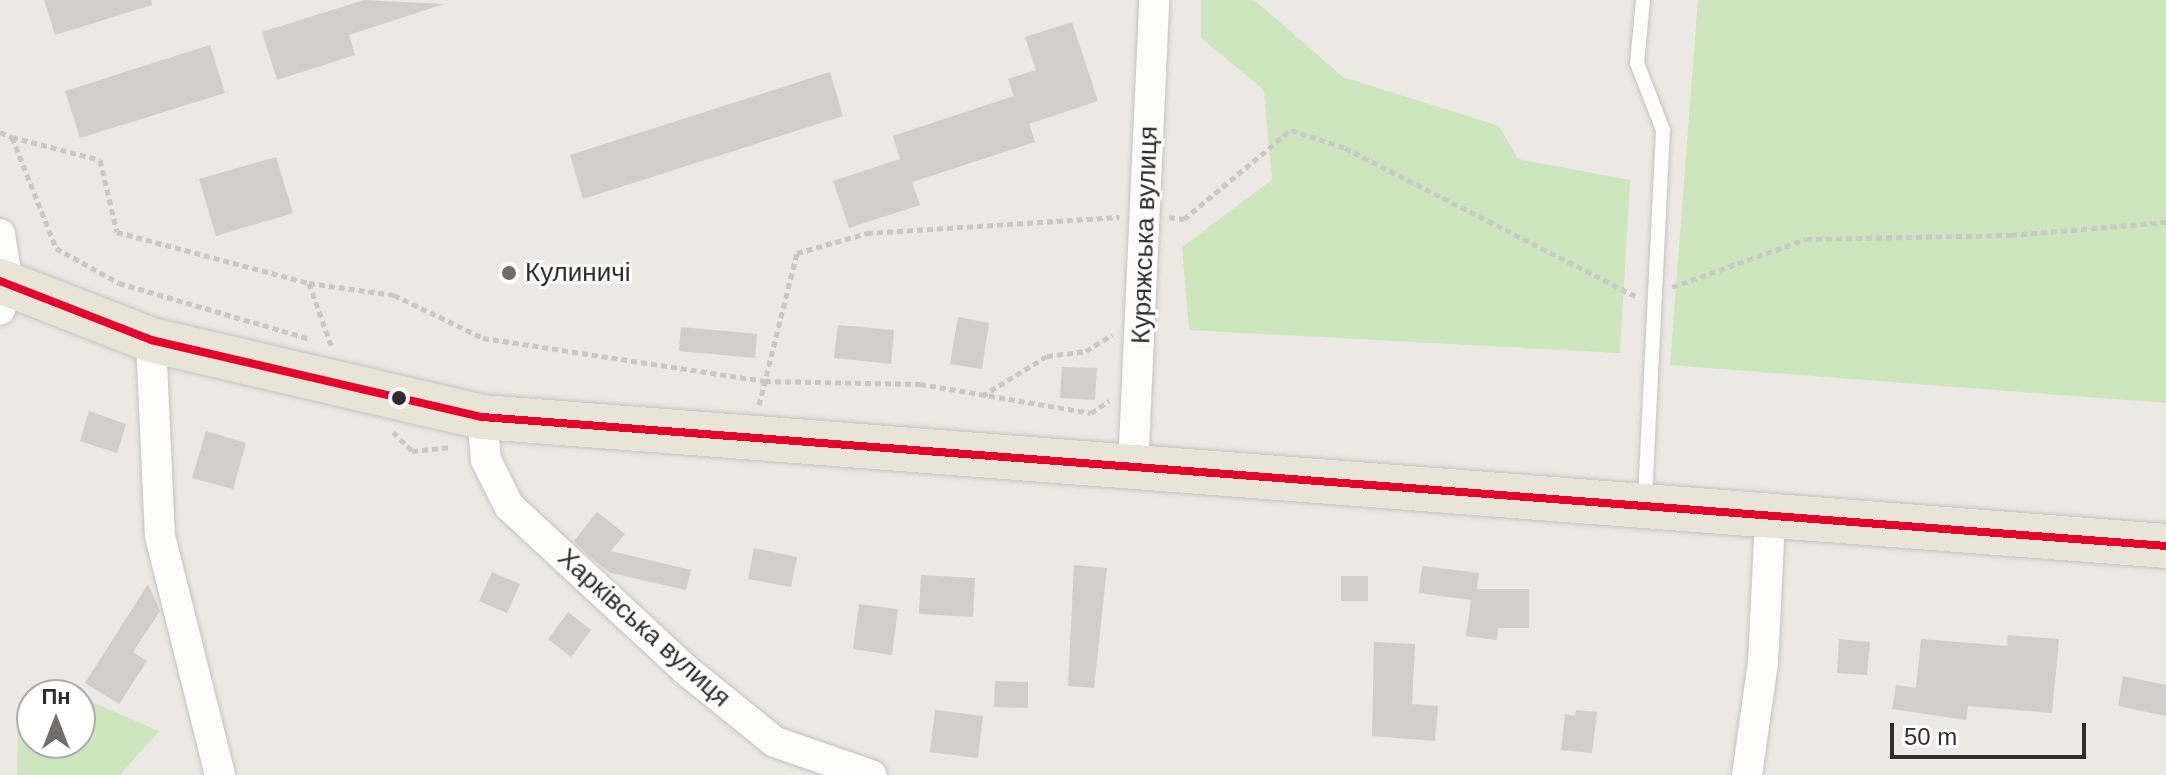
<!DOCTYPE html>
<meta charset="utf-8">
<style>
body{margin:0}
#map{position:relative;width:2166px;height:775px;overflow:hidden;background:#ece8e4;font-family:Arial,sans-serif}
div>[style]{position:absolute}
.green>*{inset:0;background:#cee6be}
.building>*{inset:0;background:#d1cecb}
.path>*{height:5px;margin-top:-2.5px;transform-origin:0;background:repeating-linear-gradient(90deg,#c9c9c8 0 6px,transparent 0 10px)}
.roads{filter:drop-shadow(0 0 2px #c5c4c5) drop-shadow(0 0 2px #c5c4c5)}
.service>*{height:14px;margin:-7px;padding:0 7px;transform-origin:7px;border-radius:7px;background:#fcfcfb}
.minor>*{height:30px;margin:-15px;padding:0 15px;transform-origin:15px;border-radius:15px;background:#fcfcfb}
.primary>*{height:44px;margin:-22px;padding:0 22px;transform-origin:22px;border-radius:22px;background:#e8e4d6}
.bus-1>*{height:8px;margin:-4px;padding:0 4px;transform-origin:4px;border-radius:4px;background:#e4002b}
.dots>*{width:22px;height:22px;translate:-50% -50%;box-sizing:border-box;border:4px solid #fff;border-radius:50%}
span{translate:-50% -50%;white-space:nowrap;text-align:center;line-height:1.15;-webkit-text-stroke:6px #fff;paint-order:stroke}
.street-label{font-size:26px;color:#2e2e2e}
.poi-label{font-size:26px;color:#2e2e2e}
.left{translate:0 -50%;text-align:left}
.north{position:absolute;left:16px;top:679px;width:80px;height:80px;box-sizing:border-box;background:#fff;border:2px solid #ababab;border-radius:50%;rotate:0deg;font-size:22px;font-weight:700;line-height:32px;text-align:center;color:#2e2e2e}
.north::after{content:'';display:block;margin:auto;width:28px;height:36px;background:#706f6e;clip-path:polygon(50% 0,100% 100%,50% 72%,0 100%)}
.scale{position:absolute;left:1890px;top:723px;width:196px;height:36px;box-sizing:border-box;border:4px solid #2e2e2e;border-top:0;padding-left:10px;font-size:24px;line-height:28px;white-space:nowrap;color:#2e2e2e;-webkit-text-stroke:6px #fff;paint-order:stroke}
</style>
<div id="map">
<div class="green">
<i style="clip-path:polygon(1201px 0,1254px 0,1343px 77px,1499px 126px,1518px 159px,1630px 180px,1620px 353px,1189px 330px,1182px 247px,1272px 180px,1264px 90px,1201px 38px)"></i>
<i style="clip-path:polygon(1698px 0,2166px 0,2166px 403px,1670px 365px)"></i>
<i style="clip-path:polygon(80px 697px,159px 731px,120px 775px,17px 775px,18px 709px,32px 700px,32px 743px,80px 743px)"></i>
</div>
<div class="building">
<i style="clip-path:polygon(44px 0,151px 0,152px 5px,55px 35px)"></i>
<i style="clip-path:polygon(364px 0,444px 4px,349px 35px,355px 55px,277px 80px,262px 32px)"></i>
<i style="clip-path:polygon(1072px 22px,1098px 101px,1029px 124px,1035px 142px,912px 182px,920px 205px,849px 228px,833px 181px,900px 159px,893px 136px,1014px 96px,1008px 79px,1036px 70px,1025px 37px)"></i>
<i style="clip-path:polygon(210px 45px,225px 93px,80px 138px,65px 91px)"></i>
<i style="clip-path:polygon(830px 72px,843px 116px,583px 199px,570px 155px)"></i>
<i style="clip-path:polygon(276px 157px,293px 213px,216px 236px,199px 179px)"></i>
<i style="clip-path:polygon(958px 317px,989px 323px,982px 369px,950px 364px)"></i>
<i style="clip-path:polygon(838px 325px,894px 330px,891px 364px,834px 358px)"></i>
<i style="clip-path:polygon(681px 327px,757px 334px,755px 358px,679px 351px)"></i>
<i style="clip-path:polygon(1062px 367px,1097px 368px,1095px 400px,1060px 398px)"></i>
<i style="clip-path:polygon(89px 411px,126px 424px,117px 453px,80px 441px)"></i>
<i style="clip-path:polygon(206px 431px,246px 443px,233px 489px,192px 478px)"></i>
<i style="clip-path:polygon(597px 512px,625px 534px,611px 551px,691px 570px,686px 590px,611px 573px,590px 557px,574px 541px)"></i>
<i style="clip-path:polygon(754px 548px,797px 557px,791px 587px,748px 579px)"></i>
<i style="clip-path:polygon(1074px 565px,1107px 568px,1094px 688px,1068px 686px)"></i>
<i style="clip-path:polygon(1422px 566px,1479px 573px,1477px 589px,1529px 589px,1529px 628px,1498px 628px,1497px 640px,1466px 636px,1471px 600px,1419px 593px)"></i>
<i style="clip-path:polygon(492px 572px,520px 584px,507px 613px,479px 601px)"></i>
<i style="clip-path:polygon(921px 575px,975px 578px,973px 617px,919px 614px)"></i>
<i style="clip-path:polygon(1341px 576px,1368px 576px,1368px 601px,1341px 601px)"></i>
<i style="clip-path:polygon(148px 584px,160px 611px,133px 652px,147px 661px,119px 704px,85px 683px)"></i>
<i style="clip-path:polygon(859px 604px,898px 609px,892px 655px,853px 649px)"></i>
<i style="clip-path:polygon(568px 612px,591px 630px,571px 657px,548px 639px)"></i>
<i style="clip-path:polygon(2008px 635px,2059px 639px,2052px 713px,1968px 706px,1966px 720px,1892px 709px,1896px 685px,1916px 688px,1921px 639px,2007px 646px)"></i>
<i style="clip-path:polygon(1839px 639px,1870px 642px,1867px 675px,1837px 673px)"></i>
<i style="clip-path:polygon(1374px 642px,1415px 644px,1412px 704px,1438px 706px,1435px 741px,1372px 736px)"></i>
<i style="clip-path:polygon(2123px 676px,2166px 685px,2166px 716px,2118px 706px)"></i>
<i style="clip-path:polygon(995px 681px,1028px 682px,1028px 708px,994px 707px)"></i>
<i style="clip-path:polygon(935px 710px,983px 716px,978px 758px,930px 752px)"></i>
<i style="clip-path:polygon(1576px 710px,1597px 712px,1592px 753px,1561px 750px,1565px 714px,1575px 716px)"></i>
</div>
<div class="path">
<i style="left:0;top:132px;width:13px;rotate:23deg"></i>
<i style="left:12px;top:137px;width:119px;rotate:68.4deg"></i>
<i style="left:56px;top:248px;width:72px;rotate:29.1deg"></i>
<i style="left:119px;top:283px;width:199px;rotate:16.3deg"></i>
<i style="left:12px;top:137px;width:91px;rotate:14.6deg"></i>
<i style="left:100px;top:160px;width:74px;rotate:76.7deg"></i>
<i style="left:117px;top:232px;width:199px;rotate:14.9deg"></i>
<i style="left:309px;top:283px;width:86px;rotate:8deg"></i>
<i style="left:394px;top:295px;width:99px;rotate:25.8deg"></i>
<i style="left:483px;top:338px;width:285px;rotate:8.7deg"></i>
<i style="left:765px;top:381px;width:155px;rotate:1.1deg"></i>
<i style="left:920px;top:384px;width:173px;rotate:9.6deg"></i>
<i style="left:1091px;top:413px;width:22px;rotate:-34deg"></i>
<i style="left:1169px;top:217px;width:15px;rotate:8deg"></i>
<i style="left:1184px;top:219px;width:139px;rotate:-39.8deg"></i>
<i style="left:1291px;top:130px;width:57px;rotate:18.4deg"></i>
<i style="left:1345px;top:148px;width:326px;rotate:27deg"></i>
<i style="left:309px;top:283px;width:66px;rotate:70.5deg"></i>
<i style="left:1672px;top:287px;width:142px;rotate:-19.7deg"></i>
<i style="left:1806px;top:239px;width:205px;rotate:-1.1deg"></i>
<i style="left:2011px;top:235px;width:156px;rotate:-4.8deg"></i>
<i style="left:982px;top:396px;width:76px;rotate:-31.6deg"></i>
<i style="left:1047px;top:356px;width:39px;rotate:-7deg"></i>
<i style="left:1086px;top:351px;width:31px;rotate:-32deg"></i>
<i style="left:759px;top:405px;width:157px;rotate:-76deg"></i>
<i style="left:797px;top:253px;width:73px;rotate:-15.9deg"></i>
<i style="left:867px;top:233px;width:253px;rotate:-3.6deg"></i>
<i style="left:393px;top:432px;width:27px;rotate:45deg"></i>
<i style="left:412px;top:451px;width:40px;rotate:-5.7deg"></i>
</div>
<div class="roads">
<div class="service">
<i style="left:1643px;top:0;width:63px;rotate:95.4deg"></i>
<i style="left:1637px;top:63px;width:72px;rotate:68.8deg"></i>
<i style="left:1663px;top:130px;width:370px;rotate:92.8deg"></i>
</div>
<div class="minor">
<i style="left:0;top:234px;width:52px;rotate:81.1deg"></i>
<i style="left:8px;top:285px;width:26px;rotate:108deg"></i>
<i style="left:151px;top:340px;width:196px;rotate:87.4deg"></i>
<i style="left:160px;top:536px;width:246px;rotate:75.9deg"></i>
<i style="left:482px;top:417px;width:43px;rotate:84.7deg"></i>
<i style="left:486px;top:460px;width:51px;rotate:63.4deg"></i>
<i style="left:509px;top:506px;width:241px;rotate:42.8deg"></i>
<i style="left:686px;top:670px;width:114px;rotate:39deg"></i>
<i style="left:775px;top:742px;width:102px;rotate:19deg"></i>
<i style="left:1133px;top:469px;width:469px;rotate:-87.4deg"></i>
<i style="left:1747px;top:775px;width:113px;rotate:-81.9deg"></i>
<i style="left:1763px;top:663px;width:143px;rotate:-87.2deg"></i>
</div>
<div class="primary">
<i style="left:0;top:281px;width:162px;rotate:21.3deg"></i>
<i style="left:151px;top:340px;width:340px;rotate:13.1deg"></i>
<i style="left:482px;top:417px;width:1689px;rotate:4.38deg"></i>
</div>
</div>
<div class="bus-1">
<i style="left:0;top:281px;width:162px;rotate:21.3deg"></i>
<i style="left:151px;top:340px;width:340px;rotate:13.1deg"></i>
<i style="left:482px;top:417px;width:1689px;rotate:4.38deg"></i>
</div>
<div class="dots">
<i style="left:509px;top:273px;background:#706f6e"></i>
<i style="left:399px;top:398px;background:#2e2e2e"></i>
</div>
<div class="street-label">
<span style="left:1145px;top:235px;rotate:-88deg">Куряжська вулиця</span>
<span style="left:644px;top:628px;rotate:42deg">Харківська вулиця</span>
</div>
<div class="poi-label">
<span class="left" style="left:525px;top:273px">Кулиничі</span>
</div>
<div class="north">Пн</div>
<div class="scale">50 m</div>
</div>
